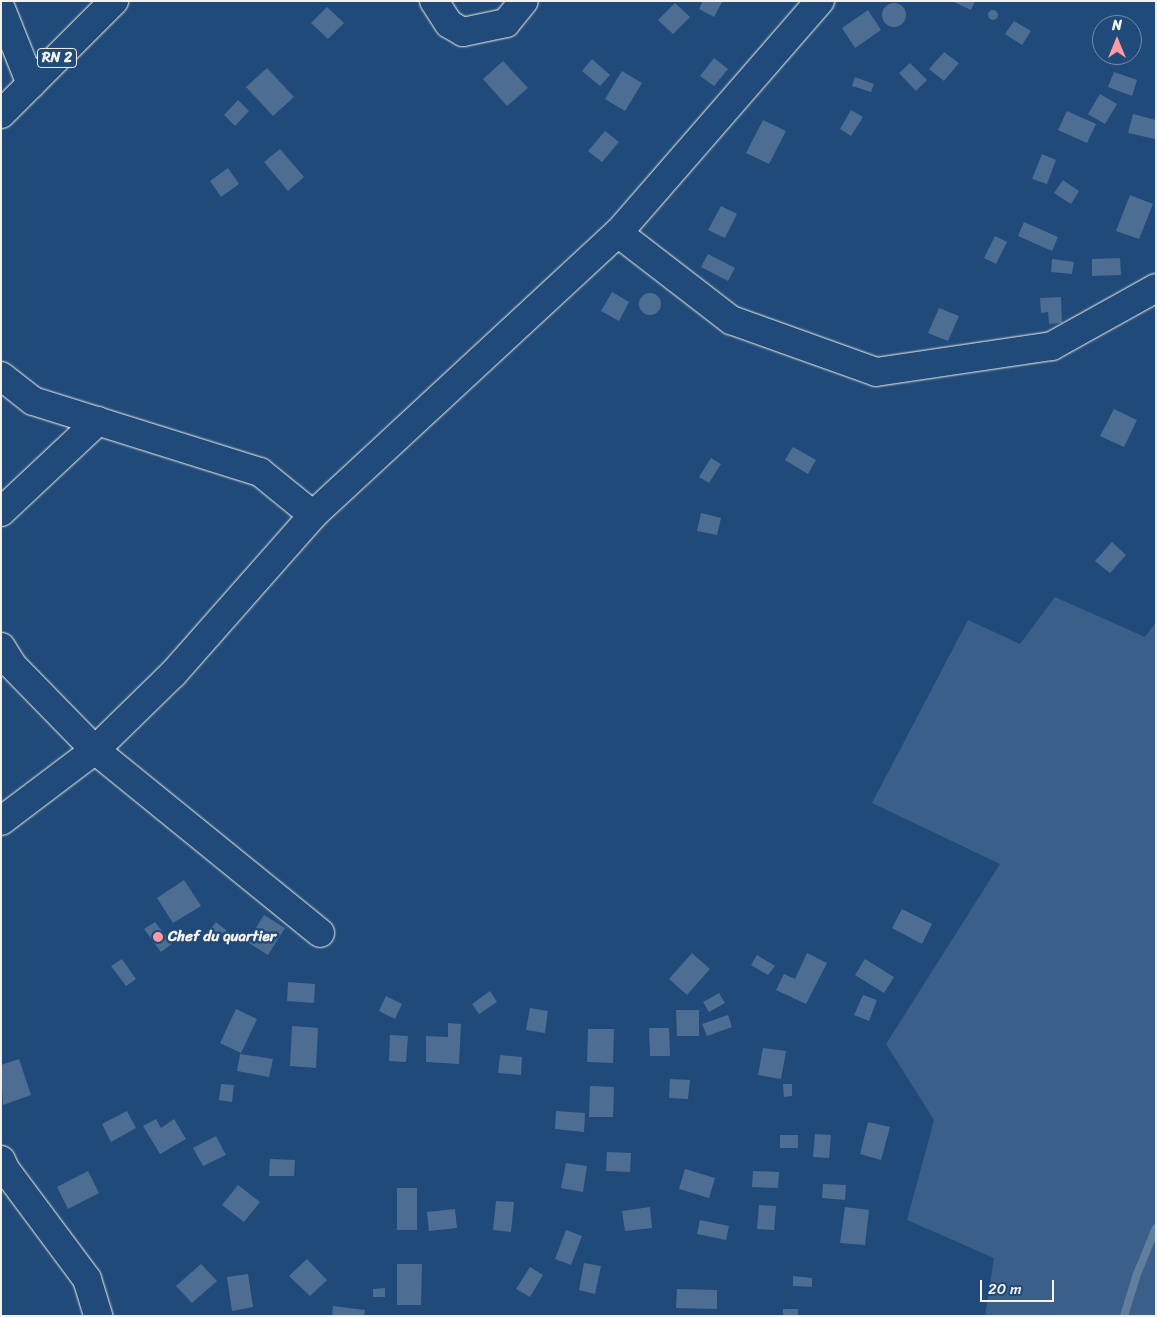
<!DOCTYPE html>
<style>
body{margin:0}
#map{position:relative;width:1157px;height:1317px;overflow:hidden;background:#1f4a7a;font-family:Sriracha,sans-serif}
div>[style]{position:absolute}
.green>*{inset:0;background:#3a5f88}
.stream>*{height:8px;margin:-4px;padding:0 4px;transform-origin:4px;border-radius:4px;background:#627e9d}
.building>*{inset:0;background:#4d6e92}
.round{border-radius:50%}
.roads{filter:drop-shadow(0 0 1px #f4f1e8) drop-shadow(0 0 1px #f4f1e8)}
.minor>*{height:28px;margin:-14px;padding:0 14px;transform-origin:14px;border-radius:14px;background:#1f4a7a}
.major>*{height:28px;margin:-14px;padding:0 14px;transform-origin:14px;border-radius:14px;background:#1f4a7a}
.dots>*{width:14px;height:14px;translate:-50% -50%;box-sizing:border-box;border:2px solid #1f4a7a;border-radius:50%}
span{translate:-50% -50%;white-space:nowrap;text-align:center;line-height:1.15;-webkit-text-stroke:5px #1f4a7a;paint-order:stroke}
.shield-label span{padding:1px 4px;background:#1f4a7a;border:1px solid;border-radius:4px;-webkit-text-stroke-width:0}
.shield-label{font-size:14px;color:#f4f1e8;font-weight:700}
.poi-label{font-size:15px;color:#f4f1e8;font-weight:700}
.left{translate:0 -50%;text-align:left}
.frame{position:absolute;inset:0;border:2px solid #f4f1e8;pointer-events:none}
.north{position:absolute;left:1092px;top:15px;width:50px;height:50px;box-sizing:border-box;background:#1f4a7a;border:1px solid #748da6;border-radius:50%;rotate:0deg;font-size:14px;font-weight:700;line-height:20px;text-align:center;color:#f4f1e8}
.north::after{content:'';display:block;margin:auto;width:18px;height:22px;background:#ff9aa2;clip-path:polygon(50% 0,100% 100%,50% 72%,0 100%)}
.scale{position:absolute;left:980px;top:1280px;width:74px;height:22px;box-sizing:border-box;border:2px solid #f4f1e8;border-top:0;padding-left:6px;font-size:15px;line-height:18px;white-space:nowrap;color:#f4f1e8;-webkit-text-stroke:4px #1f4a7a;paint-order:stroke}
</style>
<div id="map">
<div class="green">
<i style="clip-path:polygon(1055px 597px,1145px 637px,1156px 622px,1156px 1316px,985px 1316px,994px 1258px,907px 1220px,934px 1120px,886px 1044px,1000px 864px,872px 803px,968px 620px,1020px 644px)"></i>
</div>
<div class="stream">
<i style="left:1124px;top:1316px;width:44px;rotate:-72.8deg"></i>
<i style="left:1137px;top:1274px;width:50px;rotate:-67.6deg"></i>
</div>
<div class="building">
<i style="clip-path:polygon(703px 1px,722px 2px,714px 17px,699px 9px)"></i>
<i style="clip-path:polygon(952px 1px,975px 1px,971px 10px)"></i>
<i style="clip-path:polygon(675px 3px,690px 17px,673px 34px,658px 20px)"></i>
<i class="round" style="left:882px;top:3px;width:24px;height:24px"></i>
<i style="clip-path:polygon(327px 7px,344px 23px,328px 39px,311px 23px)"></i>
<i class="round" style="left:988px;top:10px;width:10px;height:10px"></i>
<i style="clip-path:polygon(868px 10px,881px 30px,855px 48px,842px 28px)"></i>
<i style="clip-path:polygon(1014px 21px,1031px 31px,1022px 45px,1005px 34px)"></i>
<i style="clip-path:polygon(944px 52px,959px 63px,944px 81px,929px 69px)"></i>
<i style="clip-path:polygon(714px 58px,728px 69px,714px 86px,700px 76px)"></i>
<i style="clip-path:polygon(592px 59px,610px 75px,600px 86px,582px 71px)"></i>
<i style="clip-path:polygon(503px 61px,528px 88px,507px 106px,483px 79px)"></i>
<i style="clip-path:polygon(910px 63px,927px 80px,916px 91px,899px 73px)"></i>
<i style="clip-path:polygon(267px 68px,294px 97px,273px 116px,246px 87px)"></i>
<i style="clip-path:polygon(622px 71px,642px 83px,625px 111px,605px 99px)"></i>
<i style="clip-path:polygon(1114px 72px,1137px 80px,1132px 96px,1108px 87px)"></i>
<i style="clip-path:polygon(855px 77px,874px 84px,871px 92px,852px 86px)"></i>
<i style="clip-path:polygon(1100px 94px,1117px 104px,1105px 124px,1088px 114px)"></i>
<i style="clip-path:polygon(238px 100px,249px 111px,235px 126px,224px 115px)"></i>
<i style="clip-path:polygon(851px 110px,863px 117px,851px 136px,840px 129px)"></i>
<i style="clip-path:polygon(1067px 111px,1096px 124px,1087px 143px,1058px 130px)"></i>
<i style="clip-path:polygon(1133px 114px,1156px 120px,1155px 139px,1128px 133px)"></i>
<i style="clip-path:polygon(763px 120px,786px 131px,769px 164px,746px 153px)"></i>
<i style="clip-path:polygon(605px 131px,619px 142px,602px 162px,588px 151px)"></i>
<i style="clip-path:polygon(280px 149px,304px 177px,288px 191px,264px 162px)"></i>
<i style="clip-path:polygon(1042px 154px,1056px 160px,1047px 184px,1032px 179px)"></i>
<i style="clip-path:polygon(228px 168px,239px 184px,221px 197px,210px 181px)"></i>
<i style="clip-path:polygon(1063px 180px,1079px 191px,1071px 204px,1054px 193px)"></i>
<i style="clip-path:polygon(1130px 195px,1153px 204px,1139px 239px,1116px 231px)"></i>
<i style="clip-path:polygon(721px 206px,737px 214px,725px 238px,708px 230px)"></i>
<i style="clip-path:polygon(1024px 222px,1058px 237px,1052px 251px,1018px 236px)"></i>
<i style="clip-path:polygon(995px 236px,1007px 242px,996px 264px,984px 258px)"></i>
<i style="clip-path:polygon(708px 254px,735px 268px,728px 281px,701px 267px)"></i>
<i style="clip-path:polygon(1120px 258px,1121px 275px,1092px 276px,1092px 259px)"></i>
<i style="clip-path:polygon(1052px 259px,1074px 262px,1072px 274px,1051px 272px)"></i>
<i style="clip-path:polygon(612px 292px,629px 302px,619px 321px,601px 311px)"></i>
<i class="round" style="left:639px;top:293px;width:22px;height:22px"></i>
<i style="clip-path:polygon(1061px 297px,1062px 323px,1049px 324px,1048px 312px,1041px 313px,1040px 298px)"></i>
<i style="clip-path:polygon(939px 308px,959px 316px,948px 341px,928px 333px)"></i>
<i style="clip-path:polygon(1114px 409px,1137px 420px,1124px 447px,1100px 436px)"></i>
<i style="clip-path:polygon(793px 447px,816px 460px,808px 474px,785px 460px)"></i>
<i style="clip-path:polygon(711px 458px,721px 464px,709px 483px,699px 477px)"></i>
<i style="clip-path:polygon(701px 513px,721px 518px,717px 535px,697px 531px)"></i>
<i style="clip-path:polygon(1112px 542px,1126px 555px,1110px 573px,1095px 561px)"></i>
<i style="clip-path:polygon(184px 880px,201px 906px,173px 923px,157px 898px)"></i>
<i style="clip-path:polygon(902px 909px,932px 924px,922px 944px,892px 928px)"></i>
<i style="clip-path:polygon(264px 915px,285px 928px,268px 955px,247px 942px)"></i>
<i style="clip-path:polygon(155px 922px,172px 944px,161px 952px,144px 929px)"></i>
<i style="clip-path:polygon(216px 922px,227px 931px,220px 940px,209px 931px)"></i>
<i style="clip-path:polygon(692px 953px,710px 969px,687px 995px,669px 979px)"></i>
<i style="clip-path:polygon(807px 953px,827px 963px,806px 1004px,776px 990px,784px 974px,795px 979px)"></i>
<i style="clip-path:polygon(757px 955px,775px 966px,768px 975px,751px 965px)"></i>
<i style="clip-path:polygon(122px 959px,136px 979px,126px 986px,111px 966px)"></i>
<i style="clip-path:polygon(865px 959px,894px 977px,884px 993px,855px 975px)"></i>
<i style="clip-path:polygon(288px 982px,315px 984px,314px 1003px,287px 1001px)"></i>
<i style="clip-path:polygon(490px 991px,497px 1002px,479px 1014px,472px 1004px)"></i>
<i style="clip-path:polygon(719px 993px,725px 1003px,709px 1012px,703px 1002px)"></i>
<i style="clip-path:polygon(863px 995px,877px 1000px,869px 1021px,854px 1015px)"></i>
<i style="clip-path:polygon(386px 996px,402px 1004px,395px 1019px,379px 1011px)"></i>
<i style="clip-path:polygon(530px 1008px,548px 1011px,545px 1033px,526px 1030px)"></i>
<i style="clip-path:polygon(236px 1009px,257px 1019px,241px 1053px,220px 1043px)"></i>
<i style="clip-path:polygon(676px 1010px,699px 1010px,699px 1036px,677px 1036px)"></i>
<i style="clip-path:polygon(728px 1015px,732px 1027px,707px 1036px,702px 1024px)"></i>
<i style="clip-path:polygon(448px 1023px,461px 1024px,459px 1064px,426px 1062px,426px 1036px,448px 1037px)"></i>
<i style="clip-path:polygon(292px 1026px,318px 1028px,316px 1068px,290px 1066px)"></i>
<i style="clip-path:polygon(649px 1028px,669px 1028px,670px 1056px,650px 1056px)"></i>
<i style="clip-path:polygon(588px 1029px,614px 1029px,613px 1063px,587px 1062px)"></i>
<i style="clip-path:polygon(390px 1035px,408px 1036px,406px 1062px,389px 1061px)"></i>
<i style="clip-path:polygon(763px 1048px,786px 1051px,781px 1079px,758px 1075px)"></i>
<i style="clip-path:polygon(240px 1054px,273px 1059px,269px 1077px,237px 1071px)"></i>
<i style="clip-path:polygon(500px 1055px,522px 1057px,521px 1075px,498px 1073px)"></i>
<i style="clip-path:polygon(19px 1059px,31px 1095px,3px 1105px,1px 1065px)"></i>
<i style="clip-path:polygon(670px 1079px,690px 1080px,688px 1099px,669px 1098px)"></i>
<i style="clip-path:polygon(221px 1084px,234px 1085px,232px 1102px,219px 1100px)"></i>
<i style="clip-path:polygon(783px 1084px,792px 1084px,792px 1096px,784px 1097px)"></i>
<i style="clip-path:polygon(590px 1086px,614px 1087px,613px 1117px,589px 1117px)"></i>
<i style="clip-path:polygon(127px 1111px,136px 1128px,111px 1142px,102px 1124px)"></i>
<i style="clip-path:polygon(556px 1111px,585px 1113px,584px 1132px,555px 1129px)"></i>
<i style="clip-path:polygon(156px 1119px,161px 1128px,174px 1119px,186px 1139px,160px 1154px,143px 1126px)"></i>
<i style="clip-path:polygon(868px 1122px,890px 1127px,881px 1160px,860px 1154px)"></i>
<i style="clip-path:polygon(815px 1134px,831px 1135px,829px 1158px,813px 1157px)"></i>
<i style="clip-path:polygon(780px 1135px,798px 1135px,798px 1148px,780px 1148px)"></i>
<i style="clip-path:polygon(216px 1136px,226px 1155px,203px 1166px,193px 1148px)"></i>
<i style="clip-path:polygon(607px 1152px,631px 1153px,630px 1172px,606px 1171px)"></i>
<i style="clip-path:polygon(270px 1159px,295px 1160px,294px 1176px,269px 1176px)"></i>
<i style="clip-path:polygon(566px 1163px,587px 1166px,583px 1192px,561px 1188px)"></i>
<i style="clip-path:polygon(685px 1169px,715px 1178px,709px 1198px,679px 1189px)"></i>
<i style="clip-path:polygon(88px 1171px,99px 1193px,68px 1209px,57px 1187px)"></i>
<i style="clip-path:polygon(753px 1171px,779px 1172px,778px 1188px,752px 1187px)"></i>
<i style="clip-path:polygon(823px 1184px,846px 1185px,845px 1200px,822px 1198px)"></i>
<i style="clip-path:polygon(238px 1185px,260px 1202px,244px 1222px,222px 1205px)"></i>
<i style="clip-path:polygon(397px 1188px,417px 1188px,417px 1230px,397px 1230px)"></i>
<i style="clip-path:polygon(496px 1201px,514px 1202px,511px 1232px,493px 1230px)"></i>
<i style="clip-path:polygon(759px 1205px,776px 1206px,774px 1230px,757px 1229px)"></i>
<i style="clip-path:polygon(650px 1207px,652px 1228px,625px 1231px,622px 1211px)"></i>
<i style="clip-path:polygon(845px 1207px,869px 1210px,865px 1245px,840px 1243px)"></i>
<i style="clip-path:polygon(455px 1209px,457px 1228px,429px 1231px,427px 1212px)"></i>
<i style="clip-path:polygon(700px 1220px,729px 1226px,726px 1240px,697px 1234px)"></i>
<i style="clip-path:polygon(566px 1230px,582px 1236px,571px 1265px,555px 1259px)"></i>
<i style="clip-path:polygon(307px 1259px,327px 1280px,310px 1296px,289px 1276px)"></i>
<i style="clip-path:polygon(584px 1263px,601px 1266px,595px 1294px,579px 1290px)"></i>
<i style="clip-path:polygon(201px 1264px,217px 1281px,192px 1303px,176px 1286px)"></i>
<i style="clip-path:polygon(397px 1264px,422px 1264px,421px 1305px,397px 1305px)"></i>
<i style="clip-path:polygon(530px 1267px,543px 1275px,530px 1297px,516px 1289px)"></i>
<i style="clip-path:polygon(248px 1274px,253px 1307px,232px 1311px,227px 1277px)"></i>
<i style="clip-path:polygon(793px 1276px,812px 1278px,812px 1287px,793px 1286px)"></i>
<i style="clip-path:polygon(385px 1288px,385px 1297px,373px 1297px,373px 1289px)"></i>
<i style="clip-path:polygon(677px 1289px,717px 1290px,717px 1309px,676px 1308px)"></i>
<i style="clip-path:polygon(333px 1306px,365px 1310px,364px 1316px,332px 1316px)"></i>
<i style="clip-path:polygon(783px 1309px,798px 1309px,798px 1316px,783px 1316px)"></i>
</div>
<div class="roads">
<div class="minor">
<i style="left:434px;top:1px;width:27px;rotate:57deg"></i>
<i style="left:449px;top:24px;width:16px;rotate:30deg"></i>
<i style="left:463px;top:32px;width:44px;rotate:-11.8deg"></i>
<i style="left:506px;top:23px;width:28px;rotate:-51deg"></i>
<i style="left:1px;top:9px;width:81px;rotate:68.2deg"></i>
<i style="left:618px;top:233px;width:143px;rotate:37.6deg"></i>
<i style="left:731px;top:320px;width:154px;rotate:19.7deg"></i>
<i style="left:876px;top:372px;width:178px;rotate:-8.4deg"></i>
<i style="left:1052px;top:346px;width:119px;rotate:-29.1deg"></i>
<i style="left:1px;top:376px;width:41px;rotate:38deg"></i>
<i style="left:33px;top:401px;width:238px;rotate:17.4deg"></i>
<i style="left:260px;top:472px;width:68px;rotate:39.1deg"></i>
<i style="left:313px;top:515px;width:415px;rotate:-42.8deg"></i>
<i style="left:618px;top:233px;width:308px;rotate:-49deg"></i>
<i style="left:1px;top:512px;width:133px;rotate:-43.2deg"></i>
<i style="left:1px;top:647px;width:22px;rotate:58deg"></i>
<i style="left:13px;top:666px;width:117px;rotate:45.7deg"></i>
<i style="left:95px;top:750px;width:290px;rotate:39.1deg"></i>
<i style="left:1px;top:821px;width:118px;rotate:-37.1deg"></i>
<i style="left:95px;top:750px;width:109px;rotate:-44.3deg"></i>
<i style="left:173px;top:674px;width:212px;rotate:-48.6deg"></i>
<i style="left:1px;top:1160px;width:10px;rotate:66deg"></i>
<i style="left:5px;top:1169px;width:137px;rotate:53.3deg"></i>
<i style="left:87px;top:1279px;width:39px;rotate:73deg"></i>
</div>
<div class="major">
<i style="left:1px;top:114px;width:160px;rotate:-45deg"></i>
</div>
</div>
<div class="dots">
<i style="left:158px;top:937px;background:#ff9aa2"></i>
</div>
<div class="shield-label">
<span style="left:57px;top:58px">RN 2</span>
</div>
<div class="poi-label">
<span class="left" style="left:168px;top:937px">Chef du quartier</span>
</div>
<div class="frame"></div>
<div class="north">N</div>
<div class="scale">20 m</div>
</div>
